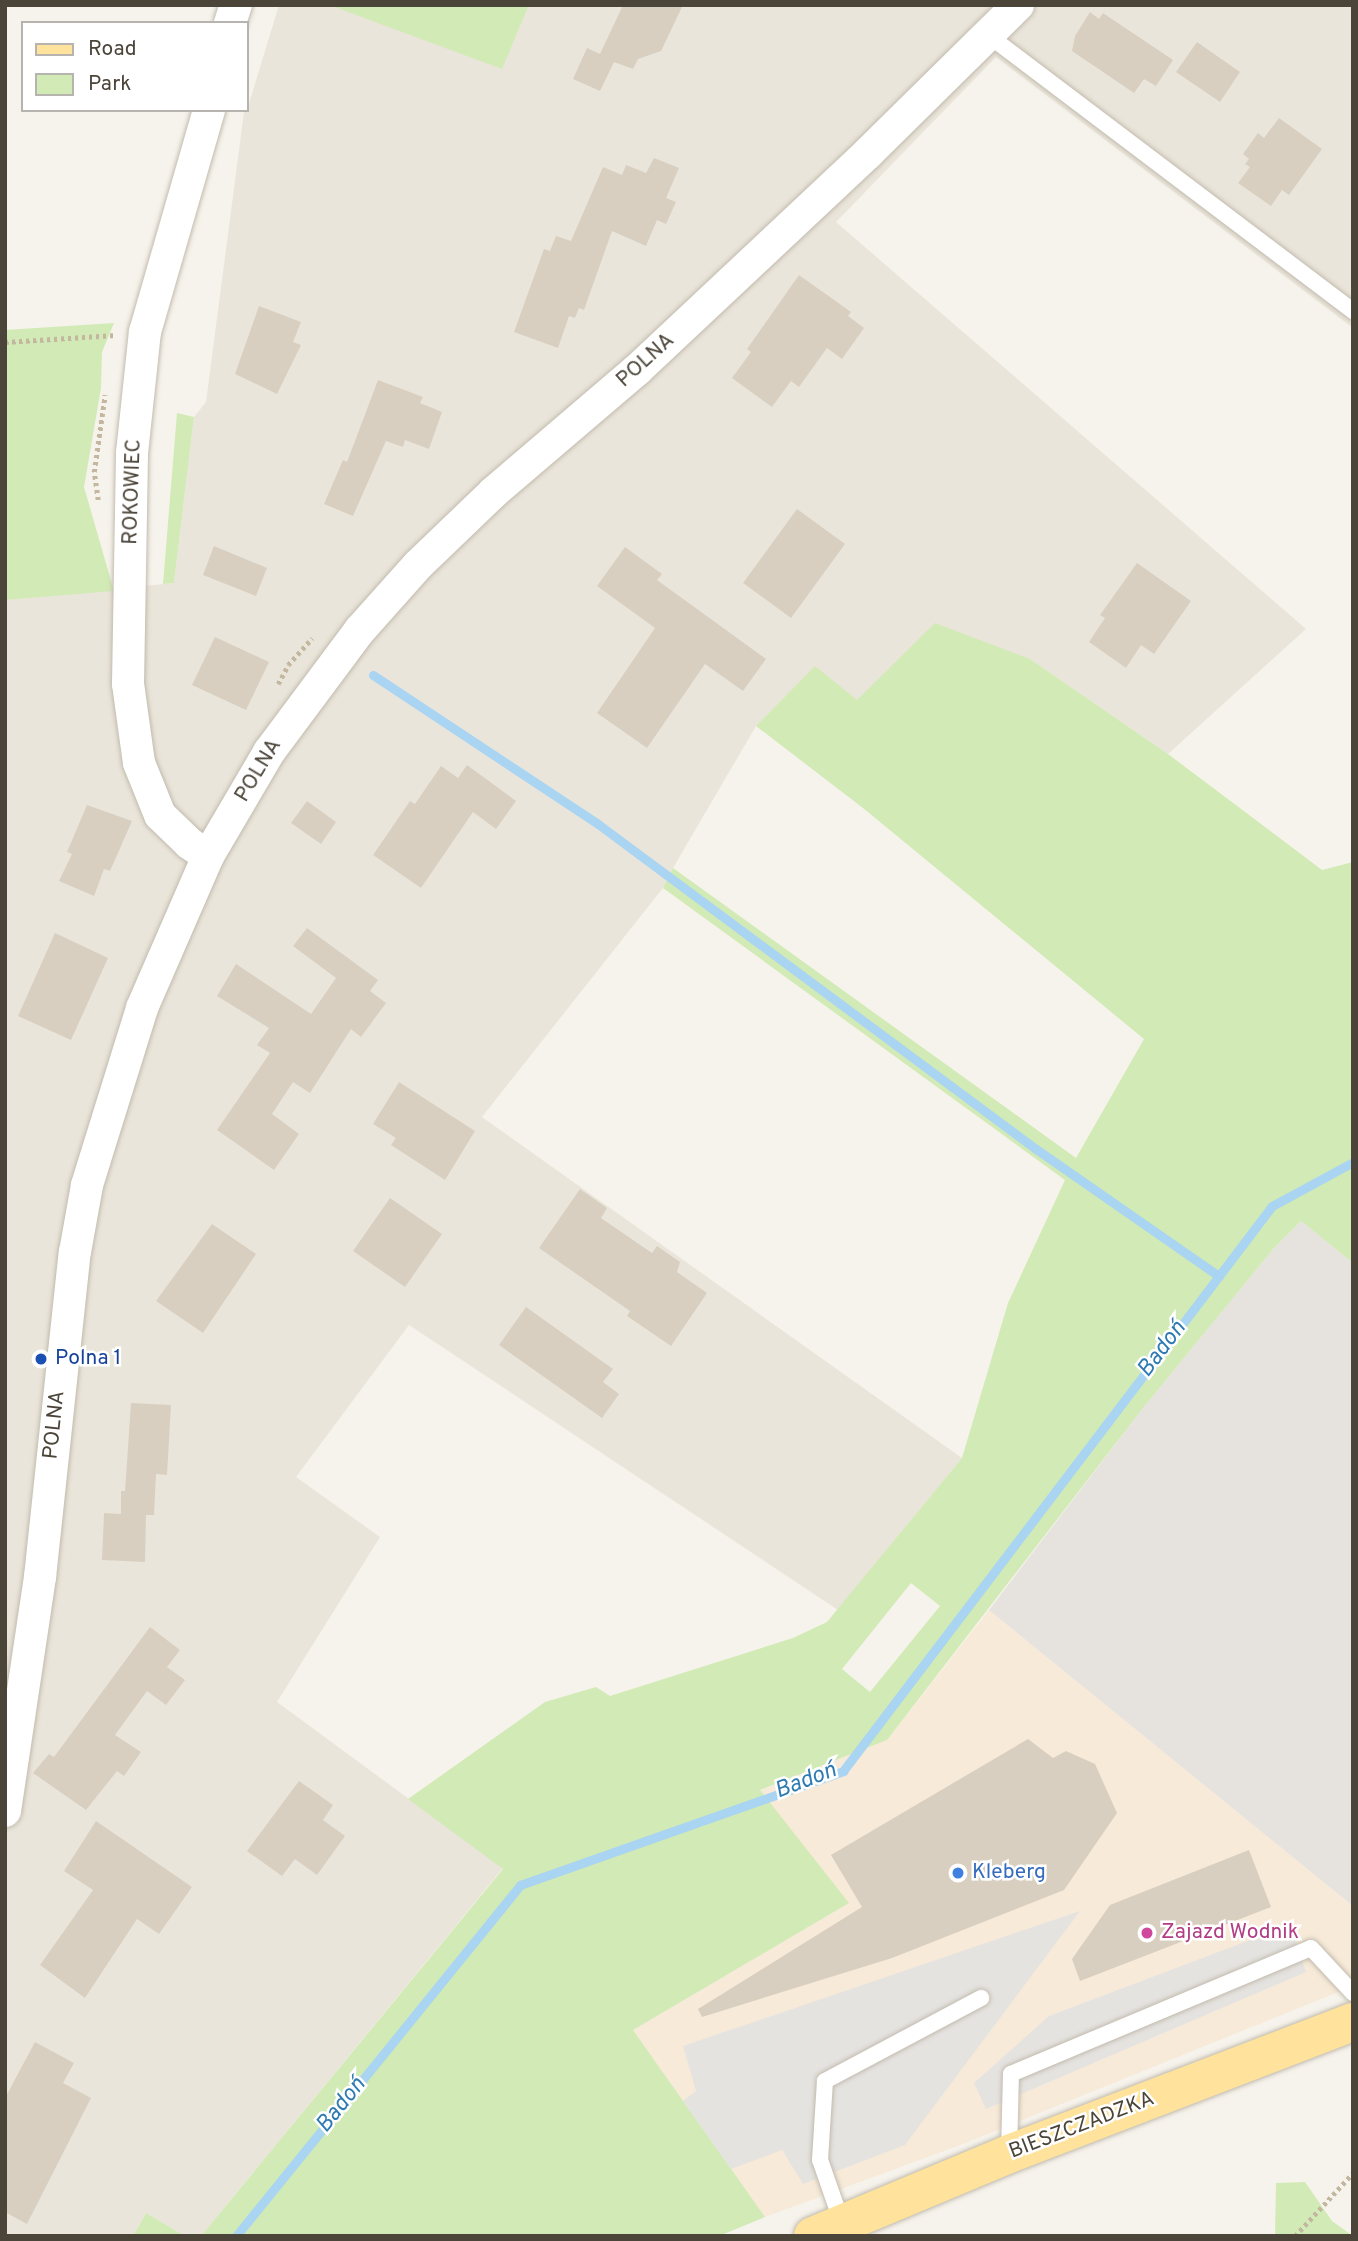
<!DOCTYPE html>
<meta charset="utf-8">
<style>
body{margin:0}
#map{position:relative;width:1358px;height:2241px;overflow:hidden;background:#f6f3ec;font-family:Overpass,sans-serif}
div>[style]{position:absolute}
.residential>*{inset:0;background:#eae5da}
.commercial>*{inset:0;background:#f7ead8}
.industrial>*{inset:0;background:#e6e2dd}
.green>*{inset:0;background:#d2eab5}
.parking>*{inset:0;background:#e5e3e0}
.stream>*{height:9px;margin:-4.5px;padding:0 4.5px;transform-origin:4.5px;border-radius:4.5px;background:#a9d4f2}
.building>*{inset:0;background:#d8cfc1}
.path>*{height:4.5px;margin-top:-2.25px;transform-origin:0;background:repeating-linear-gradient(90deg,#c4b79f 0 3.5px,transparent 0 7px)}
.roads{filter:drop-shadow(0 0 2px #c2bbae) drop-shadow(0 0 2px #c2bbae)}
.lane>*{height:16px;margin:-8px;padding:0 8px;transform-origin:8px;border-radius:8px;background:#fff}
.street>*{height:32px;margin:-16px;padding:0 16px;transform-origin:16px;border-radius:16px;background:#fff}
.primary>*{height:38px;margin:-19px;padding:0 19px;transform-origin:19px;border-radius:19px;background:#ffe39c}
.dots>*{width:19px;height:19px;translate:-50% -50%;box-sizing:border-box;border:4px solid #fff;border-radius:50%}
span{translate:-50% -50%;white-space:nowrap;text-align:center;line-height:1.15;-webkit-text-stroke:5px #fff;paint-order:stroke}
.street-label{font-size:21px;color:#4b4439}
.transit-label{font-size:21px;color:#164399}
.left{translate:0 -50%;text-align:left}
.shop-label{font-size:21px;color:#366cbe}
.hotel-label{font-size:21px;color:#b23c85}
.water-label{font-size:23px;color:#2e7ab2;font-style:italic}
.frame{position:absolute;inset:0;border:7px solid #4b4439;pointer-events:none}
.legend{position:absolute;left:21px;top:21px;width:228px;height:91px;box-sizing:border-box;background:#fff;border:2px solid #b7b4b0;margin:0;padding:9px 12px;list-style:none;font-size:21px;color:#4b4439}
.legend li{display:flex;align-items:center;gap:14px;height:35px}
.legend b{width:35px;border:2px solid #b7b4b0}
</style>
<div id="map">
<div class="residential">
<i style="clip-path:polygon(279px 5px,329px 5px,502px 68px,529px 5px,1353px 5px,1353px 328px,996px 57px,836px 222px,1306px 629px,1168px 754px,1030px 659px,856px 701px,815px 667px,756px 726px,673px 868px,670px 879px,482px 1117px,962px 1458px,838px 1610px,409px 1325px,296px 1477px,380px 1537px,277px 1702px,503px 1868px,201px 2236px,185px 2236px,146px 2213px,133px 2236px,5px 2236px,5px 600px,174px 583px,194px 417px,206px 402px,244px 112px,247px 110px)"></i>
</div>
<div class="commercial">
<i style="clip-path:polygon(989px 1610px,1353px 1906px,1353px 1986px,963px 2144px,765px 2217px,633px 2030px,849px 1903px,759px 1791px,887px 1740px)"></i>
</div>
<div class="industrial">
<i style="clip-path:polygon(1301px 1221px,1353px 1263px,1353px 1906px,989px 1610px,1143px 1408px,1274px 1248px)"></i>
</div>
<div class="green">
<i style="clip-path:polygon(329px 5px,529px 5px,502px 69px)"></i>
<i style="clip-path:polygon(114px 323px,102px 352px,101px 388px,84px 487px,114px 591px,5px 600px,5px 330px)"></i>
<i style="clip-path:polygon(177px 413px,194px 417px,174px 583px,163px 584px)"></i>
<i style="clip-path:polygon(evenodd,935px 623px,1030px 659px,1168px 754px,1322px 870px,1353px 862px,1353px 1263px,1301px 1221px,1274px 1248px,1143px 1408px,887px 1740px,760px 1790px,849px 1903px,633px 2030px,765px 2217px,719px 2236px,201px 2236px,503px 1869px,408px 1799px,545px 1702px,596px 1687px,610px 1696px,793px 1638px,827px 1622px,962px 1458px,1008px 1303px,1065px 1180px,663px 888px,673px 868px,1076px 1158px,1144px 1039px,863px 808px,756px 726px,815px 666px,857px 700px,935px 623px,911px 1583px,940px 1606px,870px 1692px,842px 1669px,911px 1583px)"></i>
<i style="clip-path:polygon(1305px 2182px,1332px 2221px,1353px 2236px,1275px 2236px,1276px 2183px)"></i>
<i style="clip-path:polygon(146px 2213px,185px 2236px,133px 2236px)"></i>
</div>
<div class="parking">
<i style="clip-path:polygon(1080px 1911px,905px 2145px,803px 2184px,782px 2150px,731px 2169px,683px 2101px,696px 2091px,683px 2046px)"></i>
<i style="clip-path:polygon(1290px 1925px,1306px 1972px,986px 2109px,974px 2083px,1049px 2016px)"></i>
</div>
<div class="stream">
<i style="left:373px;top:675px;width:270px;rotate:33.5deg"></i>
<i style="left:598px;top:824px;width:545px;rotate:36.58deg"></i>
<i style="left:1036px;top:1149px;width:223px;rotate:34.8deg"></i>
<i style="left:236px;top:2236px;width:452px;rotate:-51deg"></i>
<i style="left:520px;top:1885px;width:343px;rotate:-19.4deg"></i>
<i style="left:843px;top:1771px;width:709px;rotate:-52.79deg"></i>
<i style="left:1272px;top:1206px;width:92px;rotate:-28.5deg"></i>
</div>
<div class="building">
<i style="clip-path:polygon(623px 5px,683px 5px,661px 51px,638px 59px,633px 69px,614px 62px,600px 91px,573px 79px,587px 48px,600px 54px)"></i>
<i style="clip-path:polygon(1090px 12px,1099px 19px,1103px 13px,1173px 60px,1156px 86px,1144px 79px,1134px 93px,1072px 51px,1075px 36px)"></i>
<i style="clip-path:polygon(1197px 42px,1240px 72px,1220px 102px,1176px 72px)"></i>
<i style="clip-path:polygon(1279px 118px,1322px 149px,1289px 195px,1282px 190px,1271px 206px,1238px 183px,1250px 167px,1245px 164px,1249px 159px,1243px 154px,1258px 133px,1264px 138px)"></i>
<i style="clip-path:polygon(654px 158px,679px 168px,666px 198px,676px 202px,666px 224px,657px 220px,646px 246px,612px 231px,584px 310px,579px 308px,575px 318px,569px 316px,558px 348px,514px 332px,544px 249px,550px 251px,556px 236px,571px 241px,603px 167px,622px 175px,626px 165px,646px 173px)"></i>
<i style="clip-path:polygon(799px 275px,851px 312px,848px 316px,864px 328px,842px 359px,827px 348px,799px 387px,791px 381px,772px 407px,732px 378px,751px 352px,747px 349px)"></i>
<i style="clip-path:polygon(259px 306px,301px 322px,293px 342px,301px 345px,277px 394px,235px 374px)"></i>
<i style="clip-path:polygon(378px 380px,423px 397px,420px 403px,442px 412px,429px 449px,405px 440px,403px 447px,386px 441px,353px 516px,324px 504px,343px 460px,347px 462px)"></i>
<i style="clip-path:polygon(797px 509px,845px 544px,791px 618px,743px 583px)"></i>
<i style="clip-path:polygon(214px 546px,267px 568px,256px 596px,203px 575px)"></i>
<i style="clip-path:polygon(625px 547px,662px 574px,657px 580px,766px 659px,743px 691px,705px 664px,647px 748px,597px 713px,655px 628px,597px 586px)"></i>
<i style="clip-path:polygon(1137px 563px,1191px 601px,1154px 654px,1141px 645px,1126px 668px,1089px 642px,1105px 618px,1100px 615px)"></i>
<i style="clip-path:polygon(215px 637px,269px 662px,246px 710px,192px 685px)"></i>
<i style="clip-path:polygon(467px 765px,516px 801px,496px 829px,473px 812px,421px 888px,373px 855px,410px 801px,415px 804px,441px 766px,458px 778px)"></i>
<i style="clip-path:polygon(307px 801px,336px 822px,321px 844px,291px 823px)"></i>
<i style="clip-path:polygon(87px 805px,132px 821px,110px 871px,104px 869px,94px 896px,59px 881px,72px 854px,67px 852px)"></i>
<i style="clip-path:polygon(307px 928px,378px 980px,370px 991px,386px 1003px,361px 1037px,351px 1029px,310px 1093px,293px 1082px,272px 1114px,299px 1134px,274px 1170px,217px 1130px,270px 1053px,257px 1045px,269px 1028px,217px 996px,236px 964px,311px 1014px,336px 978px,293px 946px)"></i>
<i style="clip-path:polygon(55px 933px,108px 958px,71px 1040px,18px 1016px)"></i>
<i style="clip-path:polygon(399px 1082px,475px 1131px,445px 1180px,391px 1145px,396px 1138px,373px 1124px)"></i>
<i style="clip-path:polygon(580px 1189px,607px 1208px,601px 1218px,652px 1253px,657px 1246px,680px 1262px,677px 1272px,707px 1293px,671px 1346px,627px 1316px,630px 1311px,539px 1248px)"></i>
<i style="clip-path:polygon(390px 1198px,442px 1234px,405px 1287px,353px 1251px)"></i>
<i style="clip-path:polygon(212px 1224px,256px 1254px,203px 1333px,156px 1301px)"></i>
<i style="clip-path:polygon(526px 1307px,613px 1369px,603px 1382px,619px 1394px,602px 1418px,499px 1345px)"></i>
<i style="clip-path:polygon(131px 1403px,171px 1405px,167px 1475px,156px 1474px,154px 1515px,146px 1515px,145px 1562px,102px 1560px,104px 1513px,121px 1514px,121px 1491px,125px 1491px)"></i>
<i style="clip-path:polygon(150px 1627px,180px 1650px,167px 1667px,185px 1680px,166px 1705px,147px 1691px,115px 1735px,141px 1752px,124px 1776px,117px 1771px,86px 1810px,33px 1773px,49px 1754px,54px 1757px)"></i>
<i style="clip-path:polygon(1028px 1739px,1053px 1758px,1066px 1751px,1095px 1764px,1117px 1813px,1064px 1890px,892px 1958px,702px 2017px,698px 2009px,862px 1907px,831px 1855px)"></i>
<i style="clip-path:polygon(299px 1781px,333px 1805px,323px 1820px,345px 1836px,317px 1875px,295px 1859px,282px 1876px,247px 1851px)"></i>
<i style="clip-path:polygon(96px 1821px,192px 1887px,159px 1934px,137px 1919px,85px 1998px,40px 1965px,93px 1890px,64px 1871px)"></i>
<i style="clip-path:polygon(1249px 1850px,1271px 1907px,1080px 1981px,1072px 1959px,1110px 1905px)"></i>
<i style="clip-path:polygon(35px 2042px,74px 2063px,63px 2083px,91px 2098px,27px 2224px,5px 2212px,5px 2098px)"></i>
</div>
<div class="path">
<i style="left:5px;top:342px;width:111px;rotate:-3.6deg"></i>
<i style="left:98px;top:500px;width:28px;rotate:-98deg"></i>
<i style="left:94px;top:472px;width:78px;rotate:-81.9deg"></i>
<i style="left:278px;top:684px;width:21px;rotate:-62deg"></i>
<i style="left:288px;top:665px;width:36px;rotate:-48deg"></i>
<i style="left:1295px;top:2236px;width:86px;rotate:-47.4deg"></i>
</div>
<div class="roads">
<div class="lane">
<i style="left:988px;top:35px;width:458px;rotate:37.1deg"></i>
<i style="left:1009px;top:2154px;width:80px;rotate:-88.6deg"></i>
<i style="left:1011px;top:2074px;width:325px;rotate:-22.8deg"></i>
<i style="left:1311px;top:1948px;width:62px;rotate:47deg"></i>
<i style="left:842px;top:2223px;width:67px;rotate:-109.2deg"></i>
<i style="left:820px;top:2160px;width:79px;rotate:-86.4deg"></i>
<i style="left:825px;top:2081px;width:177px;rotate:-28deg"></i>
</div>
<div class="street">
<i style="left:230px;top:23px;width:19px;rotate:-72deg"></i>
<i style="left:208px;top:856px;width:23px;rotate:-146deg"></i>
<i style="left:189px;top:843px;width:40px;rotate:-136deg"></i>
<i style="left:160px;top:815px;width:56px;rotate:-112deg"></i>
<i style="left:139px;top:763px;width:80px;rotate:-97.9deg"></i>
<i style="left:128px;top:684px;width:231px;rotate:-89deg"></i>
<i style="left:132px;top:453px;width:122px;rotate:-83.9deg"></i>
<i style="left:145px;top:332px;width:231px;rotate:-73.9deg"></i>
<i style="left:5px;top:1811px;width:237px;rotate:-81.5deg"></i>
<i style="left:40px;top:1577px;width:327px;rotate:-83.9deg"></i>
<i style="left:75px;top:1252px;width:68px;rotate:-79.8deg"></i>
<i style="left:87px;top:1185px;width:185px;rotate:-72.7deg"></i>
<i style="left:142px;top:1008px;width:166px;rotate:-66.5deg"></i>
<i style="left:208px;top:856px;width:121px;rotate:-59.6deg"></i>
<i style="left:269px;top:752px;width:152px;rotate:-53.3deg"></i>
<i style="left:360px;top:630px;width:87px;rotate:-48.3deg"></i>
<i style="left:418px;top:565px;width:105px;rotate:-43.8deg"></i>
<i style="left:494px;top:492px;width:188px;rotate:-40.5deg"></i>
<i style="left:637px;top:370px;width:317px;rotate:-43.2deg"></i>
<i style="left:868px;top:153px;width:211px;rotate:-44.6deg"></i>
</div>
<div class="primary">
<i style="left:813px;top:2236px;width:212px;rotate:-22.7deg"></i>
<i style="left:1009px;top:2154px;width:368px;rotate:-21deg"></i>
</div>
</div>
<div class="dots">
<i style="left:41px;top:1359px;background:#1a4fb4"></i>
<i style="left:958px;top:1873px;background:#3f7fe0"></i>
<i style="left:1147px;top:1933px;background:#d1479c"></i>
</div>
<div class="street-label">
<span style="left:646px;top:361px;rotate:-42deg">POLNA</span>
<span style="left:133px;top:492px;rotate:-88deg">ROKOWIEC</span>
<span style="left:259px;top:771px;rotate:-59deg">POLNA</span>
<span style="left:55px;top:1425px;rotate:-84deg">POLNA</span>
<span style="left:1082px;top:2126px;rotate:-21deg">BIESZCZADZKA</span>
</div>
<div class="transit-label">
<span class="left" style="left:55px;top:1359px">Polna 1</span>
</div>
<div class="shop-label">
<span class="left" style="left:972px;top:1873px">Kleberg</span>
</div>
<div class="hotel-label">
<span class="left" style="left:1161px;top:1933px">Zajazd Wodnik</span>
</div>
<div class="water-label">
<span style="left:1163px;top:1350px;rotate:-53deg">Badoń</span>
<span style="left:806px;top:1782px;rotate:-21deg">Badoń</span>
<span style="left:342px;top:2106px;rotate:-51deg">Badoń</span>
</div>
<div class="frame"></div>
<ul class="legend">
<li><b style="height:9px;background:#ffe39c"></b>Road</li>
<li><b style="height:19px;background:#d2eab5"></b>Park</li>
</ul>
</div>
